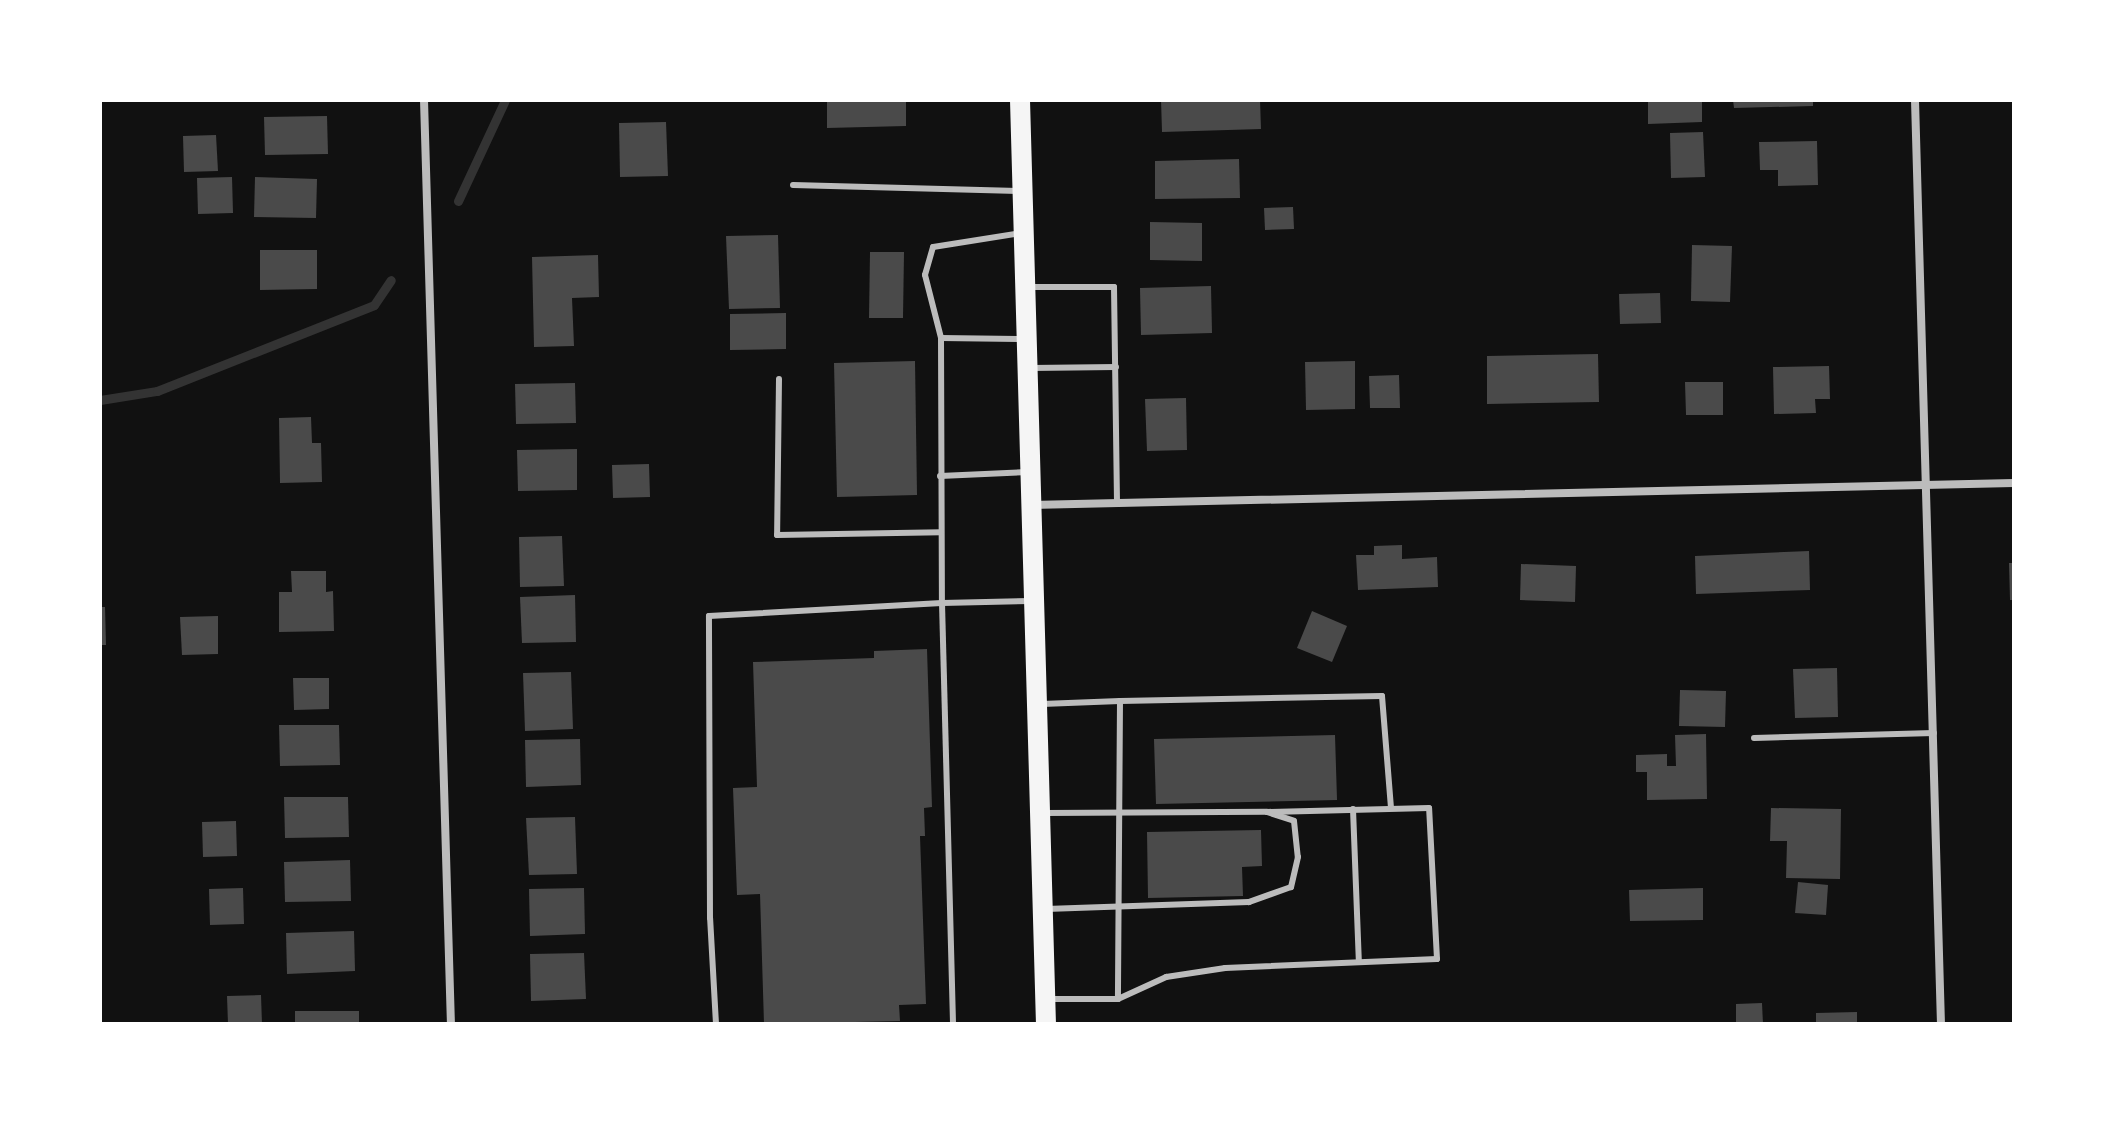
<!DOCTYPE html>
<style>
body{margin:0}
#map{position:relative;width:2114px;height:1124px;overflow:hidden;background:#111;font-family:"Noto Serif",serif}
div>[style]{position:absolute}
.stream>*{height:9px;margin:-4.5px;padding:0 4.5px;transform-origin:4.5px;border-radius:4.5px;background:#333}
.building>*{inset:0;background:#4a4a4a}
.service>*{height:6px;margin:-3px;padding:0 3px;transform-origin:3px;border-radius:3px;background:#bcbcbc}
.minor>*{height:8px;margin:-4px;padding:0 4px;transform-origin:4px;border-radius:4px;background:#bcbcbc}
.primary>*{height:20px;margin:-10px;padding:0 10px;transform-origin:10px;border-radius:10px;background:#f5f5f5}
span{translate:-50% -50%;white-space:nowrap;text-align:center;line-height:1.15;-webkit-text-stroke:8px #fff;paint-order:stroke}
.frame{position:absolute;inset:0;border:102px solid #fff;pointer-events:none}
</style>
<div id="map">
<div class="stream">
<i style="left:458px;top:201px;width:111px;rotate:-65deg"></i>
<i style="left:100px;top:400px;width:58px;rotate:-9deg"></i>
<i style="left:157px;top:391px;width:233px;rotate:-21.6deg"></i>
<i style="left:374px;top:305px;width:30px;rotate:-56deg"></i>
</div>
<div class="building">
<i style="clip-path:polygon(827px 100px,906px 100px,906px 126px,827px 128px)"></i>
<i style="clip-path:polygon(1161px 100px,1260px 100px,1261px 129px,1162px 132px)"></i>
<i style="clip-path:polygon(1648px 100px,1702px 100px,1702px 122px,1648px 124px)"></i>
<i style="clip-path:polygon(1733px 100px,1813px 100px,1813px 106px,1734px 108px)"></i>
<i style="clip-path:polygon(327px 116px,328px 154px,265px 155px,264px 117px)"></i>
<i style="clip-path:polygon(666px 122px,668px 176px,620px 177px,619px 123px)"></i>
<i style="clip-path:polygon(1703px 132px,1705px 177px,1671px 178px,1670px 133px)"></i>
<i style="clip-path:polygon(216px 135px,218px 171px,184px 172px,183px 136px)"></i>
<i style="clip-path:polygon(1817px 141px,1818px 185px,1778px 186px,1778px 170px,1760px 170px,1759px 142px)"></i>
<i style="clip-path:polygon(1239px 159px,1240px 198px,1155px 199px,1155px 161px)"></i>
<i style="clip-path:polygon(232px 177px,233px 213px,198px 214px,197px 178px)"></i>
<i style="clip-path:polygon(255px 177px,317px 179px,316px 218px,254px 217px)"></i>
<i style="clip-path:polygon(1293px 207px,1294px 229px,1265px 230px,1264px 208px)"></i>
<i style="clip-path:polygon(1150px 222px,1202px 223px,1202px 261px,1150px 260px)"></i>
<i style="clip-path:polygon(778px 235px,780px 308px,729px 309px,726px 236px)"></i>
<i style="clip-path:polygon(1692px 245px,1732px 246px,1730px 302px,1691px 301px)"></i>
<i style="clip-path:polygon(260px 250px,317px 250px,317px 289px,260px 290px)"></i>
<i style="clip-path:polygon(870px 252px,904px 252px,903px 318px,869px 318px)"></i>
<i style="clip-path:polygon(598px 255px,599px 297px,572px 298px,574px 346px,534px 347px,532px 257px)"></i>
<i style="clip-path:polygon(1211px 286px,1212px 333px,1141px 335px,1140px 288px)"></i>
<i style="clip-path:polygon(1660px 293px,1661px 323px,1620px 324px,1619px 294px)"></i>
<i style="clip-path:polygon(786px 313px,786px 349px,730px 350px,730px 314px)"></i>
<i style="clip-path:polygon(1598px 354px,1599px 402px,1487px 404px,1487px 356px)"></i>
<i style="clip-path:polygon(915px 361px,917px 495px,837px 497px,834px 363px)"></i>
<i style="clip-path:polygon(1355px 361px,1355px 409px,1306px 410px,1305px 362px)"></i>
<i style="clip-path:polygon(1829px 366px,1830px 399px,1815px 399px,1816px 413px,1774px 414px,1773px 367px)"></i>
<i style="clip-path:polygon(1399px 375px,1400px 408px,1370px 408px,1369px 376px)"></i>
<i style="clip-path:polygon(1685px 382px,1723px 382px,1723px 415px,1686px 415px)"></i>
<i style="clip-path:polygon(575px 383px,576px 423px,516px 424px,515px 384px)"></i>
<i style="clip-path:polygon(1186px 398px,1187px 450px,1147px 451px,1145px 399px)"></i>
<i style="clip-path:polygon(311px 417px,312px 443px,321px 443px,322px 482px,280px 483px,279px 418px)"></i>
<i style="clip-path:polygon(577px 449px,577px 490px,518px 491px,517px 450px)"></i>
<i style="clip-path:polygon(649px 464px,650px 497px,613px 498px,612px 465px)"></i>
<i style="clip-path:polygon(562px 536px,564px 586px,520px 587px,519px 537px)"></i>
<i style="clip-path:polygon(1402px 545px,1402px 559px,1437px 557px,1438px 587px,1358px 590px,1356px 555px,1374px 555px,1374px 546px)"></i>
<i style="clip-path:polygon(1809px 551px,1810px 590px,1696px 594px,1695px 556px)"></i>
<i style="clip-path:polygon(2009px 563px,2014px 563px,2014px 600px,2010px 600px)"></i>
<i style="clip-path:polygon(1521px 564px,1576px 566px,1575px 602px,1520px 600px)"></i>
<i style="clip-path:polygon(291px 571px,326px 571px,326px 592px,333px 591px,334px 631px,279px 632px,279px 592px,292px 592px)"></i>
<i style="clip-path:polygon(575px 595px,576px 642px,522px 643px,520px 597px)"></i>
<i style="clip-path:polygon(100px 607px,105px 607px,106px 645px,100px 645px)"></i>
<i style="clip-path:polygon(1312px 611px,1347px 626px,1332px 662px,1297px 648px)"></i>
<i style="clip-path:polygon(218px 616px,218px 654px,182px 655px,180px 617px)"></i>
<i style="clip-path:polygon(927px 649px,932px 807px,924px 808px,925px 836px,920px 836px,926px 1004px,899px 1005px,900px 1021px,764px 1024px,760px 894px,737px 895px,733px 788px,757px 787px,753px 662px,874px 658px,874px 651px)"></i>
<i style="clip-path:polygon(1837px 668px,1838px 717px,1795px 718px,1793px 669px)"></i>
<i style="clip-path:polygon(571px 672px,573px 729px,525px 731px,523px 673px)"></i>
<i style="clip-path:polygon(293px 678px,329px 678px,329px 709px,294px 710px)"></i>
<i style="clip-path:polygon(1680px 690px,1726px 691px,1725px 727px,1679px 726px)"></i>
<i style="clip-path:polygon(279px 725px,339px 725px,340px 765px,280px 766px)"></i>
<i style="clip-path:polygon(1706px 734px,1707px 799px,1647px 800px,1647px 772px,1636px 772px,1636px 755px,1667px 754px,1667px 766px,1676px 766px,1675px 735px)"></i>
<i style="clip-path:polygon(1335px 735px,1337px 800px,1156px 804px,1154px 739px)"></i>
<i style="clip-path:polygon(580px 739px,581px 785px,526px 787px,525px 740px)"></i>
<i style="clip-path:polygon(284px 797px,348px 797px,349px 837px,285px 838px)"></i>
<i style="clip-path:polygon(1771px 808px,1841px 809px,1840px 879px,1786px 878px,1787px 841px,1770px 841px)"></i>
<i style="clip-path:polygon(575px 817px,577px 874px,529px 875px,526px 818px)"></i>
<i style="clip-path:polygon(236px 821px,237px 856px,203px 857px,202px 822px)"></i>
<i style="clip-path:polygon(1261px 830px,1262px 866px,1242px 867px,1243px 896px,1148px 898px,1147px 832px)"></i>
<i style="clip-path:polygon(350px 860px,351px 901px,285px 902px,284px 862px)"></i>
<i style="clip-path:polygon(1798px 882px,1828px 885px,1826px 915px,1795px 913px)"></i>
<i style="clip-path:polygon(243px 888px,244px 924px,210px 925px,209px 889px)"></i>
<i style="clip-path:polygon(584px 888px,585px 934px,530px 936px,529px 889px)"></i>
<i style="clip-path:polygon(1703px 888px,1703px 920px,1630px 921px,1629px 890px)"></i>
<i style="clip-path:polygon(354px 931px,355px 971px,287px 974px,286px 933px)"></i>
<i style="clip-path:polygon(584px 953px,586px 999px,531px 1001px,530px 954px)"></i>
<i style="clip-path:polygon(261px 995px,262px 1024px,228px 1024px,227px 996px)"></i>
<i style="clip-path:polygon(1762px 1003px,1763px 1024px,1736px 1024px,1736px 1004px)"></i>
<i style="clip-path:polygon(295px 1011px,359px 1011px,359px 1024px,295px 1024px)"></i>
<i style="clip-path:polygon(1857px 1012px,1857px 1024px,1816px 1024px,1816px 1013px)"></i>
</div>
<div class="service">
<i style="left:793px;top:185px;width:226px;rotate:1.5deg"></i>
<i style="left:1021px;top:233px;width:89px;rotate:171deg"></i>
<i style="left:933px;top:247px;width:29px;rotate:106deg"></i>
<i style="left:925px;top:275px;width:65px;rotate:75.7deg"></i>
<i style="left:941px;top:338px;width:265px;rotate:89.8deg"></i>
<i style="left:942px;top:603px;width:89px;rotate:-1.3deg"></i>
<i style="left:1029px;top:287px;width:85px"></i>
<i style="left:1114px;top:287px;width:216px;rotate:89.2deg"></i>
<i style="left:941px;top:338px;width:84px;rotate:0.7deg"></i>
<i style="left:1031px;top:368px;width:85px;rotate:-0.7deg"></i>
<i style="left:779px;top:379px;width:156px;rotate:90.7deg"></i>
<i style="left:777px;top:535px;width:164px;rotate:-1deg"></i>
<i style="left:940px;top:476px;width:88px;rotate:-2.6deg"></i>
<i style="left:1120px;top:701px;width:262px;rotate:-1.1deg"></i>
<i style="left:1382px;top:696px;width:112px;rotate:85.4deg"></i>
<i style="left:1042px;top:704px;width:78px;rotate:-2.2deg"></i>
<i style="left:1120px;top:701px;width:298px;rotate:90.4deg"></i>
<i style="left:1118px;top:999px;width:69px;rotate:180deg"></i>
<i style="left:1754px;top:738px;width:180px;rotate:-1.6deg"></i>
<i style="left:1353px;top:809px;width:153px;rotate:87.8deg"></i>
<i style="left:1045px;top:813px;width:222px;rotate:-0.3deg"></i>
<i style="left:1267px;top:812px;width:28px;rotate:18deg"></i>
<i style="left:1294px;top:821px;width:36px;rotate:84deg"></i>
<i style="left:1298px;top:857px;width:31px;rotate:103deg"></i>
<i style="left:1291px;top:887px;width:45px;rotate:160.3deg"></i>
<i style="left:1249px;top:902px;width:203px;rotate:178deg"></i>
<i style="left:1118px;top:999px;width:53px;rotate:-24.6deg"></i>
<i style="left:1166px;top:977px;width:60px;rotate:-8.7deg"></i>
<i style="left:1225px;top:968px;width:212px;rotate:-2.4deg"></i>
<i style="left:1437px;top:959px;width:151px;rotate:-93deg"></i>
<i style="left:1429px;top:808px;width:162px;rotate:178.6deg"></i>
<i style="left:716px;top:1024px;width:106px;rotate:-93.2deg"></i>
<i style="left:710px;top:918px;width:302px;rotate:-90.2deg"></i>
<i style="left:709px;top:616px;width:233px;rotate:-3.2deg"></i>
<i style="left:942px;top:603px;width:421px;rotate:88.5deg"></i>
</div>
<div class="minor">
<i style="left:424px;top:100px;width:924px;rotate:88.33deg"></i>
<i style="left:1915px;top:100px;width:924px;rotate:88.39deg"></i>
<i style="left:1031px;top:505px;width:983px;rotate:-1.28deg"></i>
</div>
<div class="primary">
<i style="left:1020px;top:100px;width:924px;rotate:88.39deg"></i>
</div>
<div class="frame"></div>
</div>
